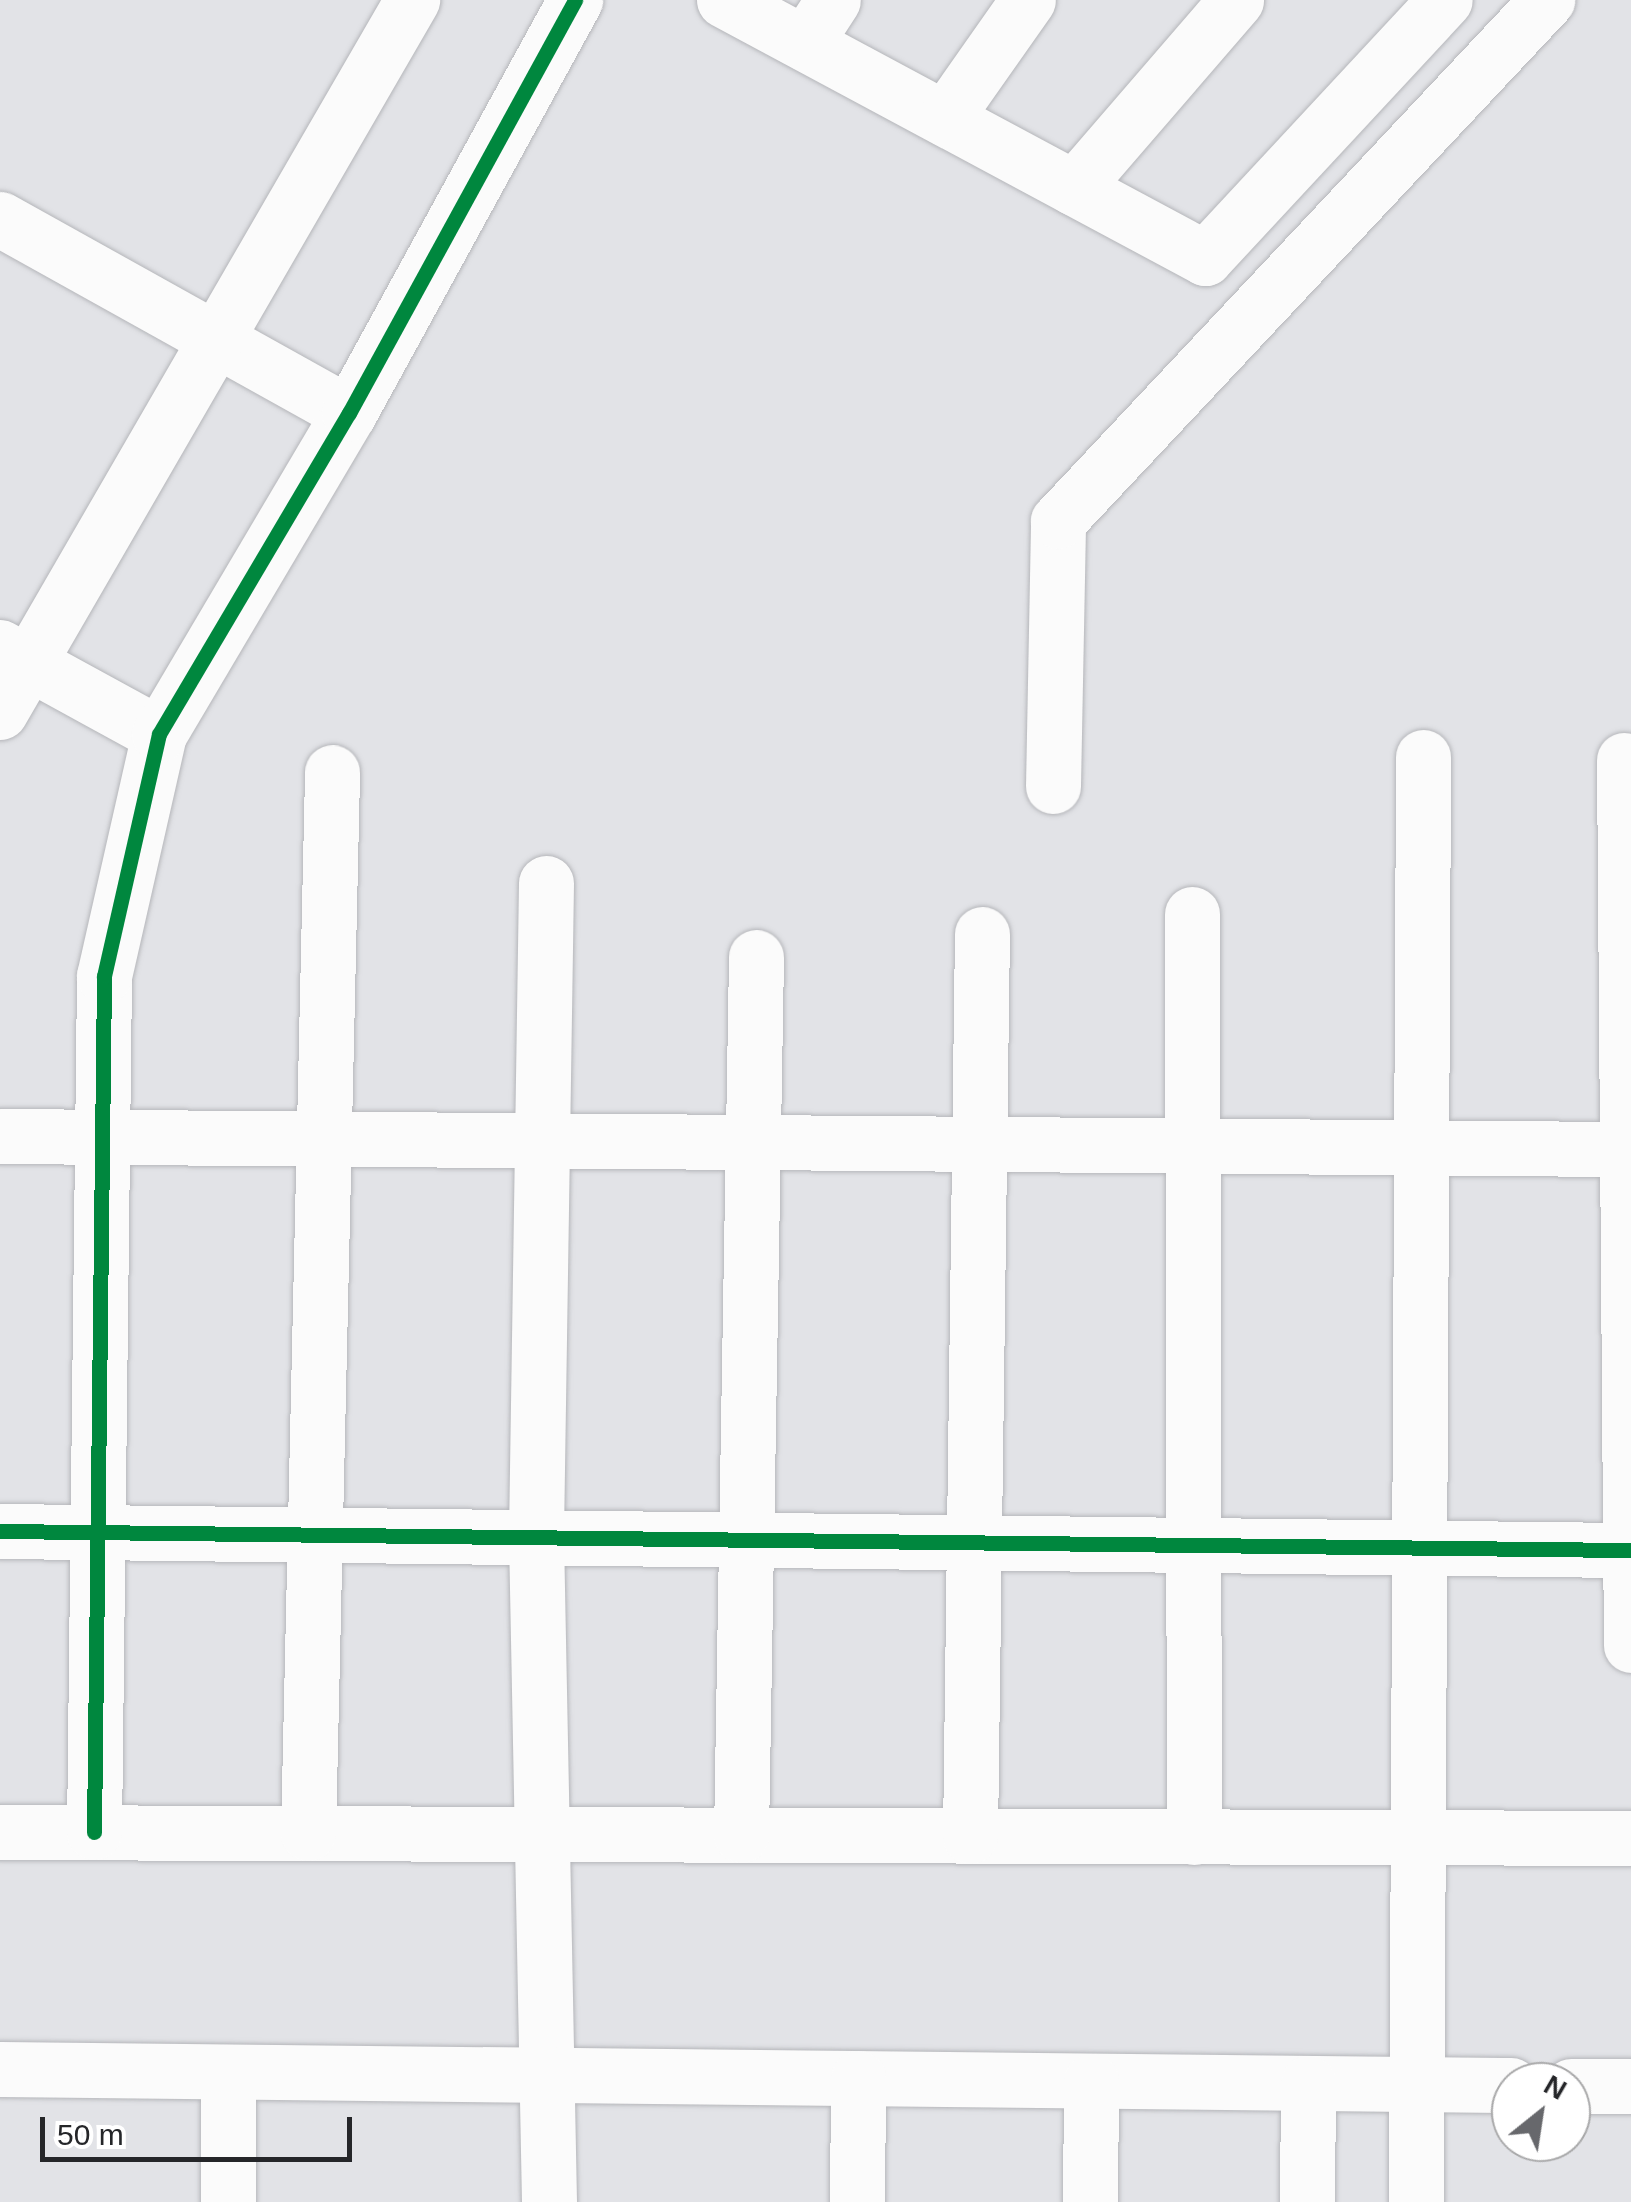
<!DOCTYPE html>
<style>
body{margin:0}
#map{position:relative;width:1631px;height:2202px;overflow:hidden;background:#e2e3e7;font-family:Helvetica,sans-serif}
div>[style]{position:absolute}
.roads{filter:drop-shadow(0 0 2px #b5b6ba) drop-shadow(0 0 2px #b5b6ba)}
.minor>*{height:55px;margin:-27.5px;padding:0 27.5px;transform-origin:27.5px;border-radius:27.5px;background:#fbfbfb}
.cycleway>*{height:15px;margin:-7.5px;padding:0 7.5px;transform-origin:7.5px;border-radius:7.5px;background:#00873e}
span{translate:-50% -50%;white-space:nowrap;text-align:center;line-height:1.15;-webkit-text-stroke:9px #fff;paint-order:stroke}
.north{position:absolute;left:1491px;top:2062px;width:100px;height:100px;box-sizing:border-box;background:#fff;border:2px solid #a8a8a9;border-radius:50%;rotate:30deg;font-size:28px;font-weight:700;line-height:40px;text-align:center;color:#252629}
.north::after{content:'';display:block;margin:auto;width:35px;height:45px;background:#67686c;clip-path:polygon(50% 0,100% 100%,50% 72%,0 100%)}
.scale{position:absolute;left:40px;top:2117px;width:312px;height:45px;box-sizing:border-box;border:5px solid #252629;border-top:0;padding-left:12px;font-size:30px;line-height:35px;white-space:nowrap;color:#252629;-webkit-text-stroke:8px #fff;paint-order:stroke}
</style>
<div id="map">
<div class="roads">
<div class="minor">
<i style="left:724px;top:0;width:546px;rotate:28.21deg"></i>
<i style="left:1205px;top:258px;width:352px;rotate:-47.1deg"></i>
<i style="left:805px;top:43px;width:51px;rotate:-56.9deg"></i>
<i style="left:945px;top:118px;width:144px;rotate:-54.9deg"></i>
<i style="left:1074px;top:188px;width:248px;rotate:-49.2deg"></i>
<i style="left:0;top:219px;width:399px;rotate:29.1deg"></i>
<i style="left:0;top:647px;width:181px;rotate:28.7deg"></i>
<i style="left:0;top:712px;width:823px;rotate:-59.94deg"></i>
<i style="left:1624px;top:760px;width:885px;rotate:89.55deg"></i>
<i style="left:1053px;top:786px;width:265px;rotate:-88.9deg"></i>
<i style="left:1058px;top:521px;width:715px;rotate:-46.81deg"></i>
<i style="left:546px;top:883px;width:654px;rotate:90.88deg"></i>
<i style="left:536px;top:1537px;width:665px;rotate:88.88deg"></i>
<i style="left:1192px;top:914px;width:923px;rotate:89.88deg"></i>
<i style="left:0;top:1136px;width:1631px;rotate:0.46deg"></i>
<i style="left:0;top:1531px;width:1631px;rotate:0.67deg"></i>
<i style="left:0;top:1832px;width:1631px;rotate:0.21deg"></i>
<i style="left:94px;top:1832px;width:856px;rotate:-89.33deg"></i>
<i style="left:104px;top:976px;width:248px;rotate:-77.2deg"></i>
<i style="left:159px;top:734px;width:373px;rotate:-59.4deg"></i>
<i style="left:349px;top:413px;width:471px;rotate:-61.3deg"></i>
<i style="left:308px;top:1833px;width:1061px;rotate:-88.7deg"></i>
<i style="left:741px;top:1835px;width:878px;rotate:-89.02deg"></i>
<i style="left:970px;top:1836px;width:902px;rotate:-89.24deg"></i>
<i style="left:0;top:2069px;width:1511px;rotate:0.61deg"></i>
<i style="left:1571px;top:2086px;width:60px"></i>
<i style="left:228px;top:2202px;width:130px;rotate:-90deg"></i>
<i style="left:857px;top:2202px;width:124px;rotate:-89.5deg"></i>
<i style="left:1090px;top:2202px;width:121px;rotate:-89.5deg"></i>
<i style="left:1307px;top:2202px;width:119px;rotate:-89.5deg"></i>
<i style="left:1416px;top:2202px;width:1445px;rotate:-89.72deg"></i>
</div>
</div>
<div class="cycleway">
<i style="left:0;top:1531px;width:1631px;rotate:0.67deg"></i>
<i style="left:94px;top:1832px;width:856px;rotate:-89.33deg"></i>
<i style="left:104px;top:976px;width:248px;rotate:-77.2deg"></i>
<i style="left:159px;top:734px;width:373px;rotate:-59.4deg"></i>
<i style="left:349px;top:413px;width:471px;rotate:-61.3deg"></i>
</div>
<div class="north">N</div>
<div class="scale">50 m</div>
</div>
